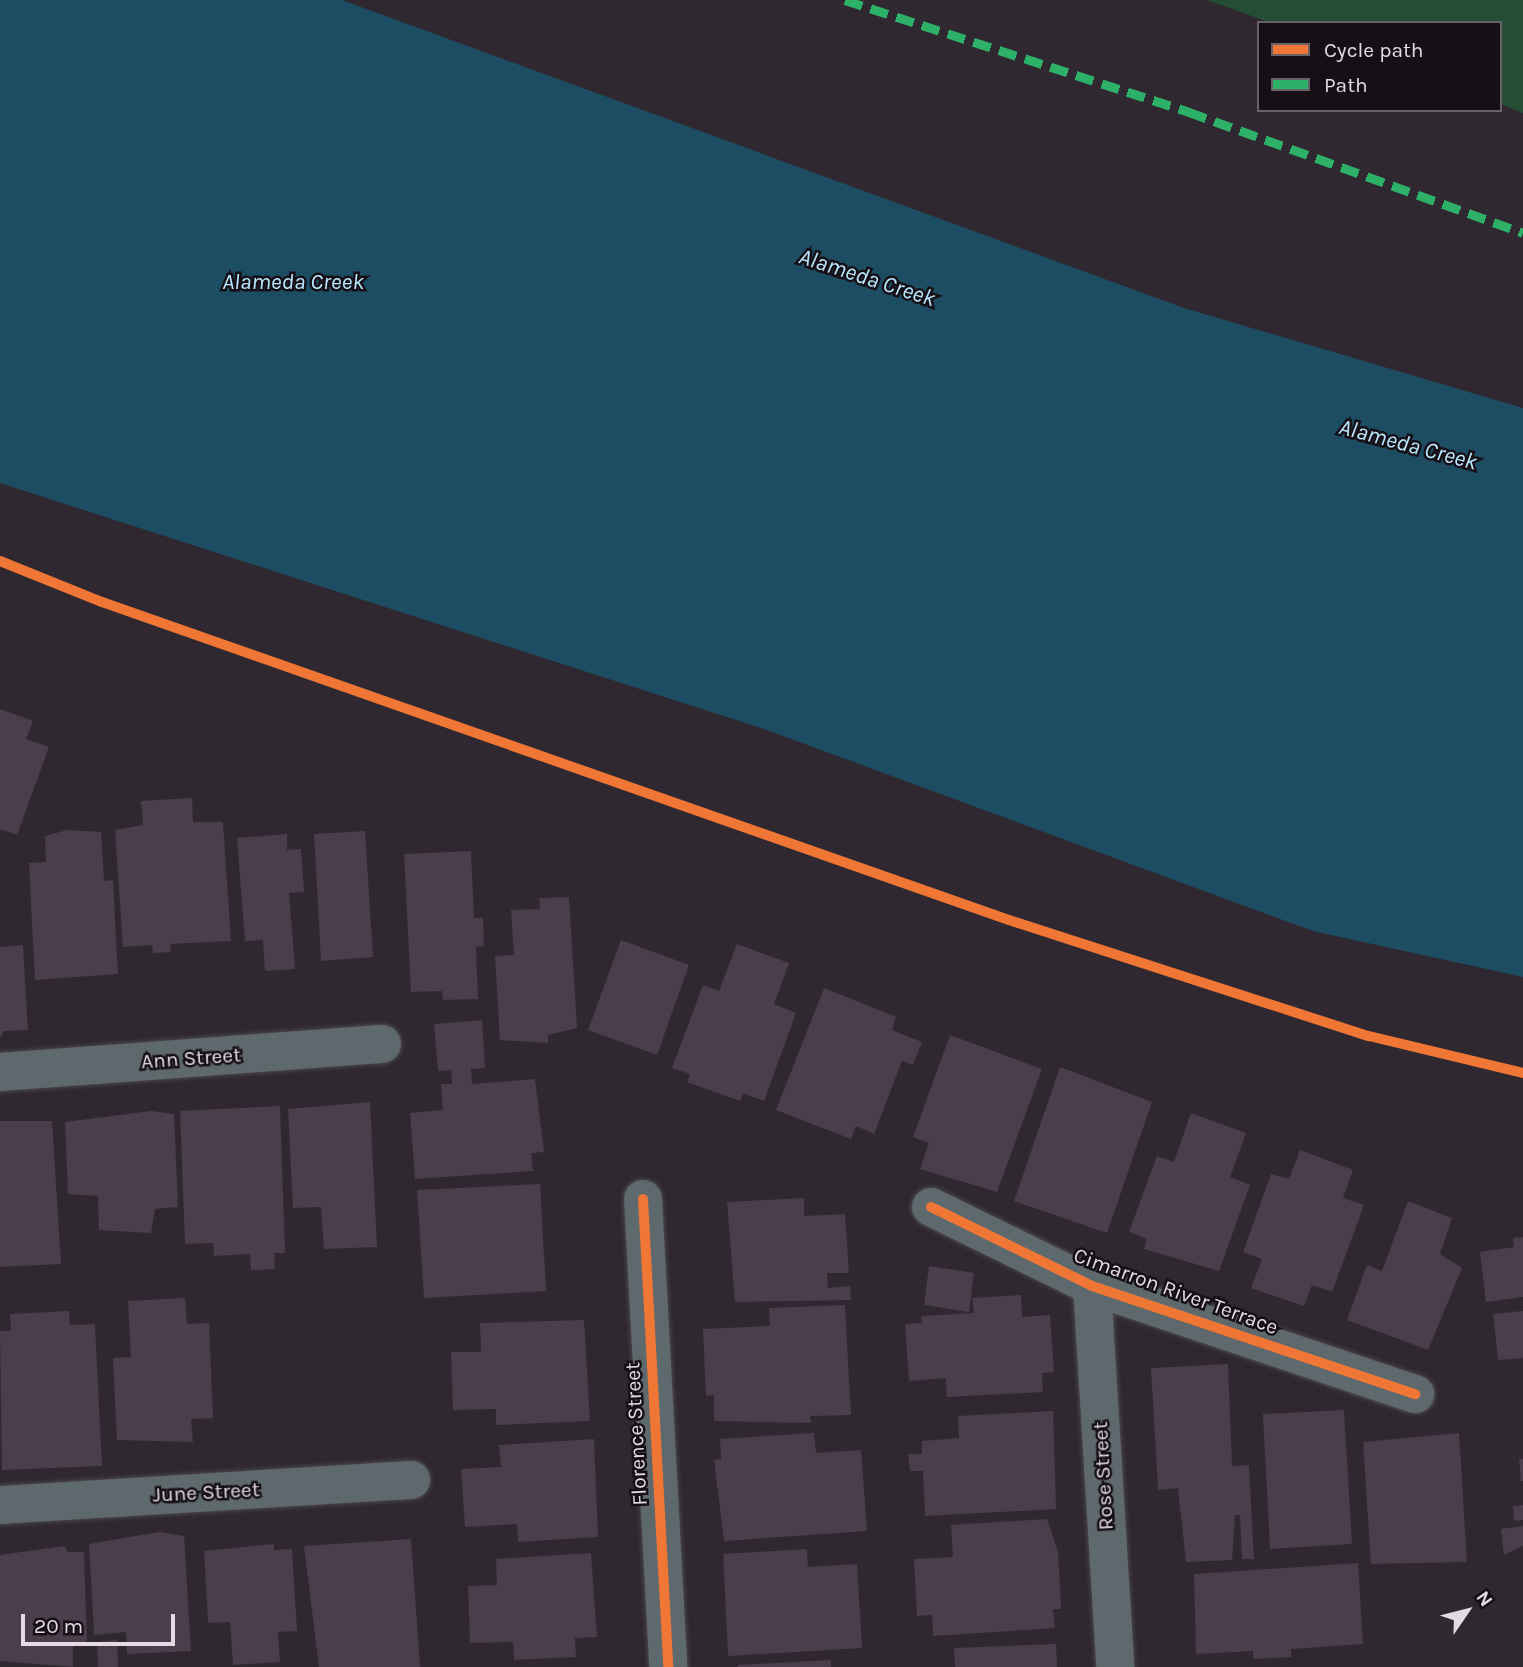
<!DOCTYPE html>
<style>
body{margin:0}
#map{position:relative;width:1523px;height:1667px;overflow:hidden;background:#2f2830;font-family:Karla,sans-serif}
div>[style]{position:absolute}
.green>*{inset:0;background:#244d33}
.water>*{inset:0;background:#1d4d62}
.building>*{inset:0;background:#4b3d4c}
.roads{filter:drop-shadow(0 0 2px #4b454c) drop-shadow(0 0 2px #4b454c)}
.minor>*{height:38px;margin:-19px;padding:0 19px;transform-origin:19px;border-radius:19px;background:#5e696d}
.quiet>*{height:9px;margin-top:-4.5px;transform-origin:0;background:repeating-linear-gradient(90deg,#2db169 0 18px,transparent 0 27px)}
.cycleway>*{height:10px;margin:-5px;padding:0 5px;transform-origin:5px;border-radius:5px;background:#f07635}
span{translate:-50% -50%;white-space:nowrap;text-align:center;line-height:1.15;-webkit-text-stroke:5px #161016;paint-order:stroke}
.street-label{font-size:21px;color:#e3dae4}
.water-label{font-size:23px;color:#b9e7fd;font-style:italic}
.legend{position:absolute;left:1257px;top:21px;width:245px;height:91px;box-sizing:border-box;background:#161016;border:2px solid #686168;margin:0;padding:9px 12px;list-style:none;font-size:21px;color:#e3dae4}
.legend li{display:flex;align-items:center;gap:14px;height:35px}
.legend b{width:35px;border:2px solid #686168}
.north{position:absolute;left:1432px;top:1576px;width:70px;height:70px;-webkit-text-stroke:5px #161016;paint-order:stroke;rotate:55deg;font-size:19px;font-weight:700;line-height:28px;text-align:center;color:#e3dae4}
.north::after{content:'';display:block;margin:auto;width:24px;height:32px;background:#e3dae4;clip-path:polygon(50% 0,100% 100%,50% 72%,0 100%)}
.scale{position:absolute;left:21px;top:1614px;width:154px;height:32px;box-sizing:border-box;border:4px solid #e3dae4;border-top:0;padding-left:9px;font-size:21px;line-height:24px;white-space:nowrap;color:#e3dae4;-webkit-text-stroke:5px #161016;paint-order:stroke}
</style>
<div id="map">
<div class="green">
<i style="clip-path:polygon(1207px 0,1523px 0,1523px 113px,1500px 104px,1500px 23px,1271px 23px)"></i>
</div>
<div class="water">
<i style="clip-path:polygon(0 0,342px 0,1184px 308px,1523px 408px,1523px 977px,1313px 931px,764px 729px,0 483px)"></i>
</div>
<div class="building">
<i style="clip-path:polygon(0 709px,33px 721px,26px 739px,49px 747px,17px 835px,0 829px)"></i>
<i style="clip-path:polygon(192px 798px,193px 822px,223px 822px,231px 941px,170px 944px,171px 952px,153px 953px,152px 945px,123px 947px,115px 830px,143px 825px,141px 801px)"></i>
<i style="clip-path:polygon(67px 830px,101px 832px,104px 881px,113px 880px,118px 974px,35px 980px,29px 863px,46px 862px,45px 836px)"></i>
<i style="clip-path:polygon(365px 831px,373px 957px,321px 961px,314px 834px)"></i>
<i style="clip-path:polygon(287px 834px,287px 850px,301px 849px,304px 892px,289px 893px,295px 969px,265px 971px,263px 940px,245px 941px,237px 838px)"></i>
<i style="clip-path:polygon(471px 851px,474px 918px,483px 918px,484px 946px,476px 947px,478px 999px,443px 1000px,442px 991px,411px 992px,404px 854px)"></i>
<i style="clip-path:polygon(569px 897px,577px 1028px,548px 1035px,548px 1043px,500px 1040px,495px 956px,514px 955px,511px 910px,540px 909px,539px 898px)"></i>
<i style="clip-path:polygon(621px 940px,689px 965px,657px 1055px,588px 1030px)"></i>
<i style="clip-path:polygon(737px 944px,789px 963px,774px 1004px,796px 1013px,764px 1101px,743px 1093px,740px 1101px,687px 1082px,690px 1074px,672px 1068px,703px 985px,719px 991px)"></i>
<i style="clip-path:polygon(23px 945px,28px 1030px,4px 1031px,0 1038px,0 947px)"></i>
<i style="clip-path:polygon(824px 988px,896px 1017px,892px 1030px,922px 1042px,913px 1065px,902px 1061px,874px 1134px,856px 1126px,851px 1139px,776px 1110px)"></i>
<i style="clip-path:polygon(482px 1020px,485px 1068px,471px 1069px,472px 1084px,535px 1079px,544px 1152px,531px 1153px,533px 1171px,415px 1179px,410px 1113px,443px 1110px,441px 1084px,452px 1084px,451px 1070px,438px 1071px,434px 1024px)"></i>
<i style="clip-path:polygon(950px 1035px,1042px 1069px,997px 1192px,920px 1169px,929px 1143px,913px 1137px)"></i>
<i style="clip-path:polygon(1060px 1067px,1152px 1102px,1107px 1233px,1014px 1201px)"></i>
<i style="clip-path:polygon(370px 1102px,377px 1247px,324px 1249px,321px 1207px,293px 1208px,288px 1109px)"></i>
<i style="clip-path:polygon(280px 1106px,285px 1253px,274px 1253px,275px 1269px,251px 1270px,250px 1254px,214px 1256px,213px 1243px,185px 1244px,180px 1111px)"></i>
<i style="clip-path:polygon(151px 1111px,174px 1114px,178px 1207px,155px 1209px,151px 1233px,99px 1230px,98px 1196px,68px 1194px,65px 1122px)"></i>
<i style="clip-path:polygon(1191px 1113px,1246px 1133px,1230px 1177px,1250px 1185px,1219px 1271px,1144px 1249px,1147px 1239px,1129px 1232px,1157px 1156px,1174px 1162px)"></i>
<i style="clip-path:polygon(0 1121px,52px 1121px,61px 1264px,0 1267px)"></i>
<i style="clip-path:polygon(1300px 1150px,1353px 1170px,1343px 1198px,1364px 1205px,1332px 1292px,1312px 1285px,1304px 1306px,1251px 1288px,1262px 1259px,1243px 1252px,1271px 1174px,1289px 1179px)"></i>
<i style="clip-path:polygon(540px 1184px,546px 1291px,424px 1298px,417px 1190px)"></i>
<i style="clip-path:polygon(804px 1198px,804px 1216px,845px 1214px,849px 1273px,827px 1273px,828px 1288px,850px 1286px,851px 1300px,735px 1302px,727px 1202px)"></i>
<i style="clip-path:polygon(1408px 1201px,1452px 1218px,1440px 1254px,1462px 1268px,1428px 1350px,1347px 1320px,1367px 1265px,1382px 1271px)"></i>
<i style="clip-path:polygon(1523px 1237px,1523px 1297px,1486px 1302px,1480px 1252px,1514px 1247px,1513px 1238px)"></i>
<i style="clip-path:polygon(929px 1266px,974px 1273px,969px 1312px,924px 1305px)"></i>
<i style="clip-path:polygon(1021px 1295px,1022px 1317px,1050px 1315px,1054px 1372px,1042px 1373px,1043px 1392px,947px 1397px,946px 1378px,909px 1381px,905px 1324px,922px 1323px,921px 1316px,974px 1313px,972px 1298px)"></i>
<i style="clip-path:polygon(185px 1298px,187px 1324px,209px 1323px,213px 1418px,191px 1419px,193px 1442px,117px 1440px,113px 1358px,131px 1357px,128px 1301px)"></i>
<i style="clip-path:polygon(845px 1305px,851px 1415px,810px 1416px,811px 1423px,714px 1421px,714px 1395px,706px 1396px,703px 1329px,770px 1326px,769px 1308px)"></i>
<i style="clip-path:polygon(69px 1311px,70px 1325px,95px 1324px,102px 1466px,2px 1470px,0 1331px,11px 1331px,10px 1314px)"></i>
<i style="clip-path:polygon(1523px 1311px,1523px 1358px,1498px 1360px,1493px 1314px)"></i>
<i style="clip-path:polygon(584px 1320px,590px 1421px,496px 1425px,496px 1409px,453px 1410px,451px 1352px,481px 1352px,480px 1323px)"></i>
<i style="clip-path:polygon(1228px 1364px,1232px 1466px,1249px 1465px,1254px 1559px,1242px 1559px,1240px 1515px,1235px 1515px,1232px 1560px,1186px 1562px,1178px 1488px,1158px 1490px,1151px 1368px)"></i>
<i style="clip-path:polygon(1344px 1410px,1352px 1544px,1270px 1549px,1263px 1414px)"></i>
<i style="clip-path:polygon(1053px 1411px,1056px 1509px,925px 1516px,923px 1471px,910px 1471px,908px 1454px,922px 1454px,922px 1441px,959px 1438px,958px 1416px)"></i>
<i style="clip-path:polygon(814px 1433px,816px 1453px,861px 1450px,867px 1531px,724px 1541px,714px 1460px,721px 1459px,720px 1439px)"></i>
<i style="clip-path:polygon(1459px 1433px,1467px 1562px,1371px 1564px,1363px 1442px)"></i>
<i style="clip-path:polygon(594px 1439px,598px 1537px,518px 1542px,517px 1524px,465px 1527px,461px 1469px,501px 1467px,499px 1445px)"></i>
<i style="clip-path:polygon(1519px 1459px,1523px 1459px,1523px 1481px,1521px 1481px)"></i>
<i style="clip-path:polygon(1523px 1505px,1523px 1520px,1514px 1521px,1513px 1506px)"></i>
<i style="clip-path:polygon(1047px 1519px,1058px 1552px,1061px 1609px,1053px 1609px,1055px 1628px,933px 1636px,932px 1615px,917px 1616px,914px 1559px,953px 1557px,951px 1525px)"></i>
<i style="clip-path:polygon(1523px 1526px,1523px 1546px,1504px 1555px,1501px 1529px)"></i>
<i style="clip-path:polygon(159px 1532px,184px 1536px,191px 1651px,127px 1654px,126px 1632px,94px 1635px,89px 1544px)"></i>
<i style="clip-path:polygon(411px 1539px,420px 1667px,319px 1667px,304px 1546px)"></i>
<i style="clip-path:polygon(274px 1544px,274px 1550px,292px 1549px,297px 1631px,278px 1632px,280px 1662px,233px 1665px,230px 1622px,208px 1623px,204px 1551px)"></i>
<i style="clip-path:polygon(64px 1546px,68px 1552px,84px 1552px,87px 1646px,73px 1646px,73px 1667px,0 1661px,0 1555px)"></i>
<i style="clip-path:polygon(807px 1549px,808px 1567px,857px 1564px,862px 1648px,728px 1656px,723px 1554px)"></i>
<i style="clip-path:polygon(591px 1553px,597px 1637px,575px 1638px,576px 1657px,514px 1660px,513px 1642px,470px 1643px,468px 1586px,497px 1585px,496px 1559px)"></i>
<i style="clip-path:polygon(1358px 1563px,1363px 1644px,1291px 1649px,1291px 1657px,1253px 1659px,1253px 1651px,1196px 1654px,1194px 1574px)"></i>
<i style="clip-path:polygon(117px 1640px,118px 1667px,98px 1667px,97px 1642px)"></i>
<i style="clip-path:polygon(1056px 1644px,1057px 1667px,955px 1667px,954px 1648px)"></i>
<i style="clip-path:polygon(831px 1660px,831px 1667px,738px 1667px,738px 1665px)"></i>
</div>
<div class="roads">
<div class="minor">
<i style="left:0;top:1072px;width:383px;rotate:-4.2deg"></i>
<i style="left:643px;top:1199px;width:469px;rotate:86.9deg"></i>
<i style="left:931px;top:1207px;width:179px;rotate:26.1deg"></i>
<i style="left:1092px;top:1286px;width:341px;rotate:18.5deg"></i>
<i style="left:1092px;top:1286px;width:382px;rotate:86.5deg"></i>
<i style="left:0;top:1505px;width:412px;rotate:-3.5deg"></i>
</div>
</div>
<div class="quiet">
<i style="left:845px;top:0;width:362px;rotate:18deg"></i>
<i style="left:1189px;top:112px;width:355px;rotate:19.9deg"></i>
</div>
<div class="cycleway">
<i style="left:0;top:561px;width:110px;rotate:21.9deg"></i>
<i style="left:102px;top:602px;width:961px;rotate:19.32deg"></i>
<i style="left:1009px;top:920px;width:378px;rotate:17.9deg"></i>
<i style="left:1369px;top:1036px;width:158px;rotate:13.5deg"></i>
<i style="left:643px;top:1199px;width:469px;rotate:86.9deg"></i>
<i style="left:931px;top:1207px;width:179px;rotate:26.1deg"></i>
<i style="left:1092px;top:1286px;width:341px;rotate:18.5deg"></i>
</div>
<div class="street-label">
<span style="left:191px;top:1058px;rotate:-4deg">Ann Street</span>
<span style="left:1176px;top:1291px;rotate:20deg">Cimarron River Terrace</span>
<span style="left:636px;top:1434px;rotate:-93deg">Florence Street</span>
<span style="left:1103px;top:1476px;rotate:-93deg">Rose Street</span>
<span style="left:206px;top:1492px;rotate:-3deg">June Street</span>
</div>
<div class="water-label">
<span style="left:867px;top:278px;rotate:18deg">Alameda Creek</span>
<span style="left:293px;top:282px">Alameda Creek</span>
<span style="left:1408px;top:445px;rotate:15deg">Alameda Creek</span>
</div>
<ul class="legend">
<li><b style="height:9px;background:#f07635"></b>Cycle path</li>
<li><b style="height:9px;background:#2db169"></b>Path</li>
</ul>
<div class="north">N</div>
<div class="scale">20 m</div>
</div>
